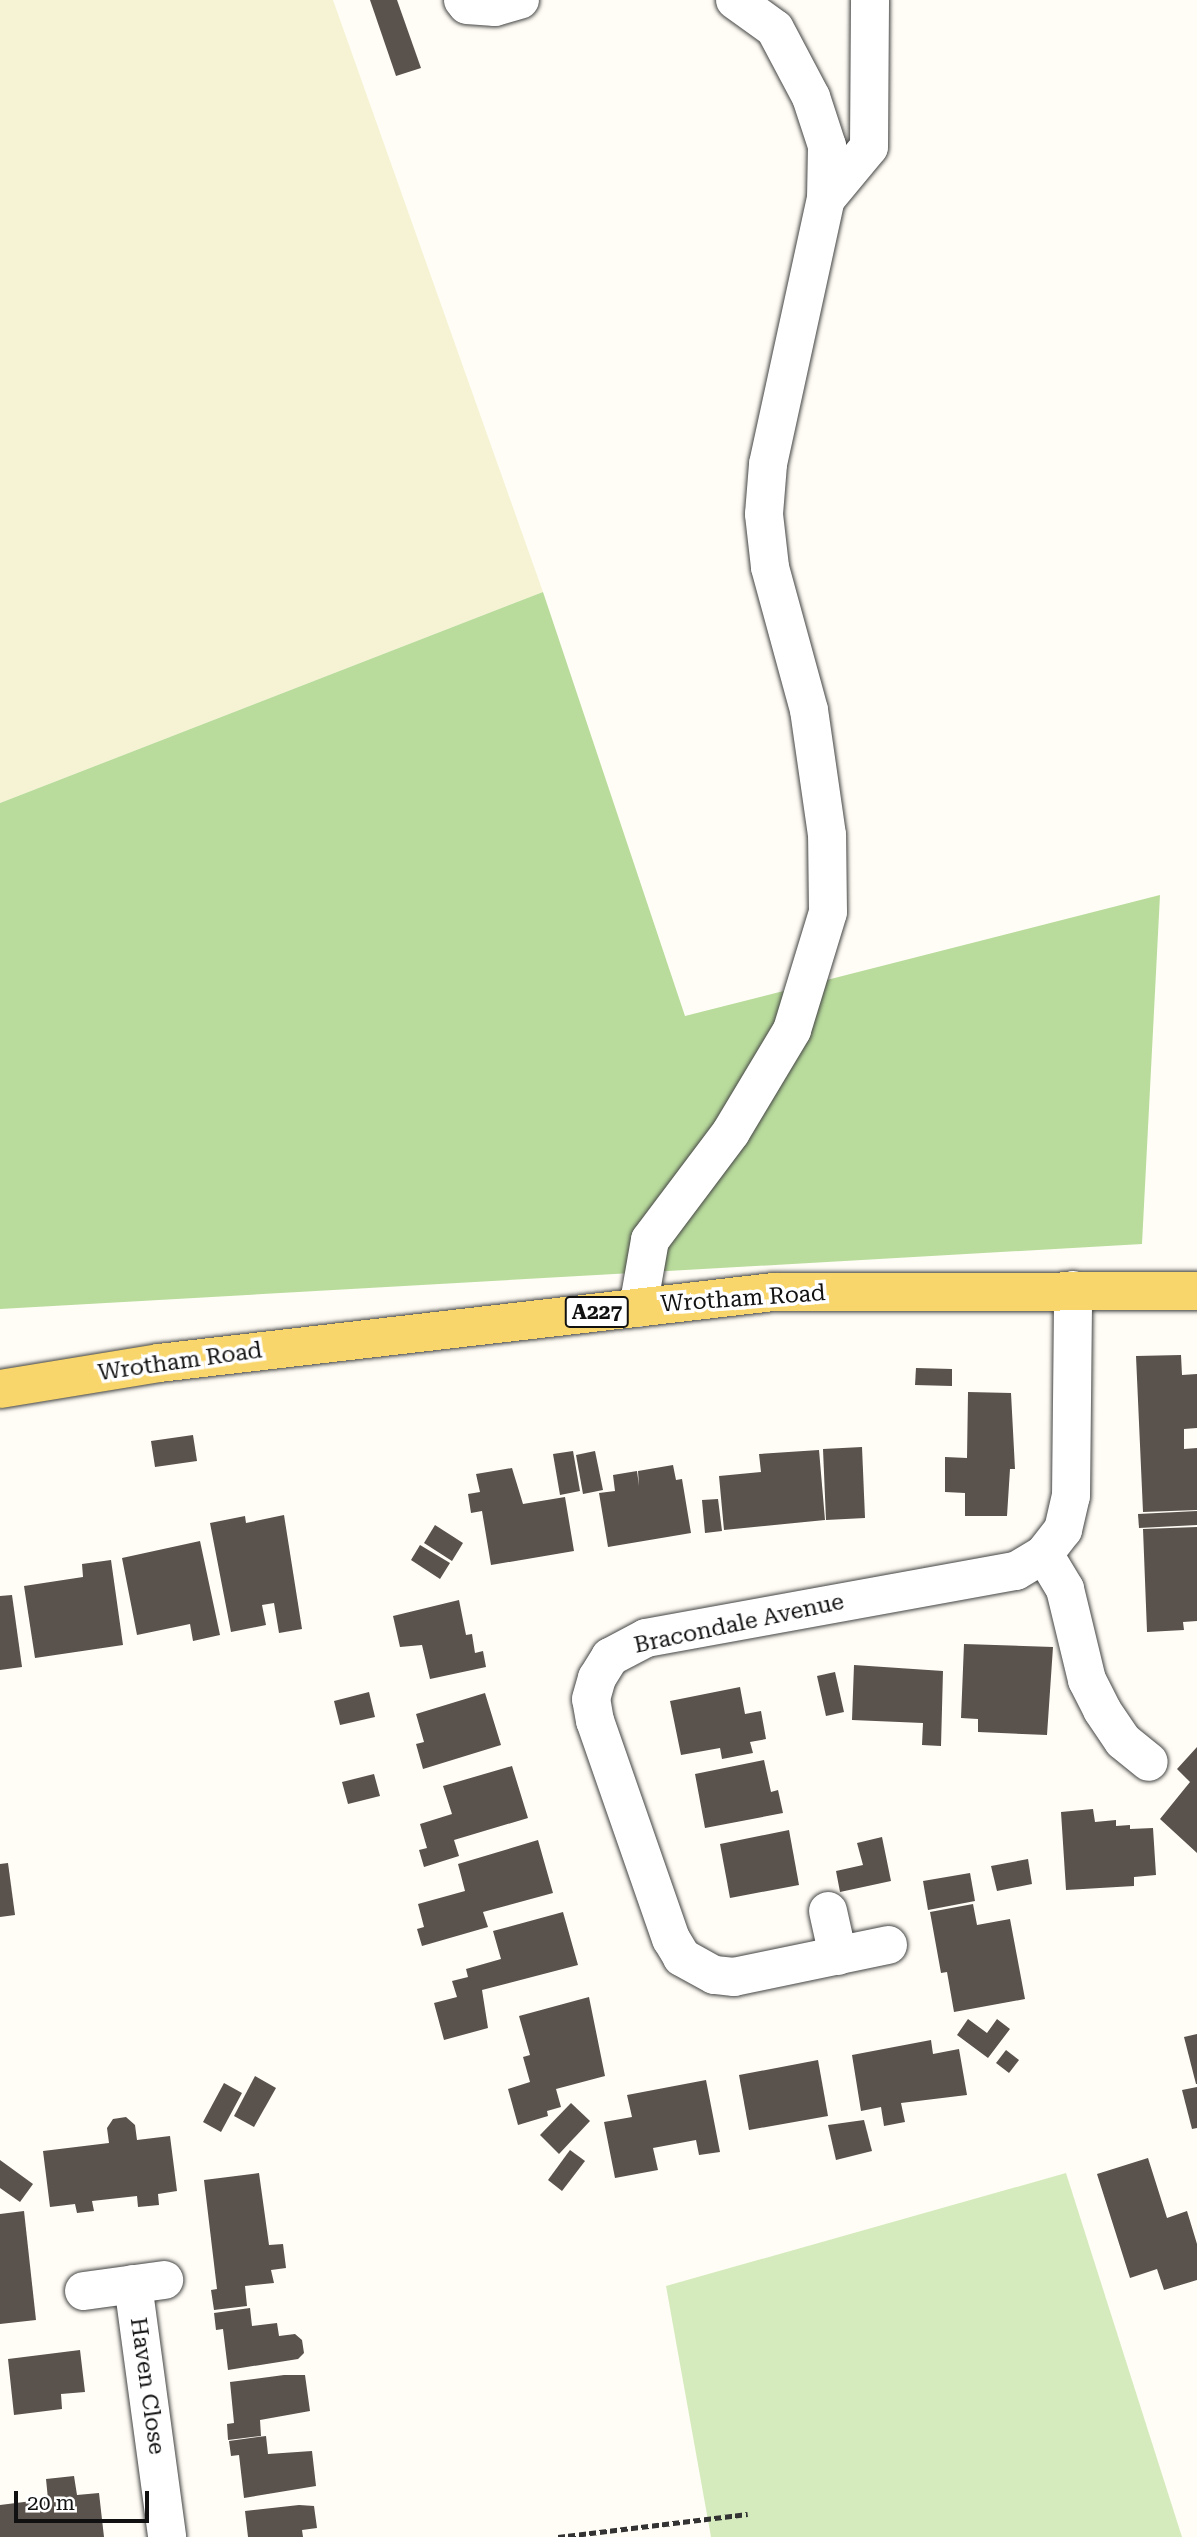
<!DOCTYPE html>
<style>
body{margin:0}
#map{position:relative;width:1197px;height:2537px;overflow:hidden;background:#fffdf5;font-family:"Roboto Serif",serif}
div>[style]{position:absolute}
.farmland>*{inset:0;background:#f6f3d4}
.green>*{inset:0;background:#d5ebbd}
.forest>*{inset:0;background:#b9dc9c}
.building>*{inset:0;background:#5a524d}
.path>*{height:4.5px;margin-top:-2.25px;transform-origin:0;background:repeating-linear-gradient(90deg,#333 0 7px,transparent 0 10.5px)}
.roads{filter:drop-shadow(0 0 2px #444) drop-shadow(0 0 2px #444)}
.minor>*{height:38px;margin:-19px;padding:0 19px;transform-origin:19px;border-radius:19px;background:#fff}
.major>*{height:38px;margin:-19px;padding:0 19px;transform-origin:19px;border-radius:19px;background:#f9d66b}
span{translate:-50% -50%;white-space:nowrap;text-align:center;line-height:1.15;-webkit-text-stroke:7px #fff;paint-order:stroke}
.shield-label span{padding:2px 5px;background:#fff;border:2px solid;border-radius:5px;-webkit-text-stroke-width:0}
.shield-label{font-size:21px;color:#111;font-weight:700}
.street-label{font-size:23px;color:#111}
.scale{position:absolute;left:14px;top:2491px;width:135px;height:32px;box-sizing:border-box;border:4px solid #111;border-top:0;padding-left:9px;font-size:21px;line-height:24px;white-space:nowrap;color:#111;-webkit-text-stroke:5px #fff;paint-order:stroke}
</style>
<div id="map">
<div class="farmland">
<i style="clip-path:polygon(0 0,333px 0,543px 592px,0 803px)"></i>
</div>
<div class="green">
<i style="clip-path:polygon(1066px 2173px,1182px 2537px,711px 2537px,666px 2286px)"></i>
</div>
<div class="forest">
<i style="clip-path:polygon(543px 592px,685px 1016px,1160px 895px,1142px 1244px,0 1309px,0 803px)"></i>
</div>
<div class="building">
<i style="clip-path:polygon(370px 0,397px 0,421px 68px,396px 76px)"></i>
<i style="clip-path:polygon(1181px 1355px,1182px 1375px,1197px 1374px,1197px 1428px,1184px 1429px,1184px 1449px,1197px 1448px,1197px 1510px,1143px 1512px,1136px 1356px)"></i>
<i style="clip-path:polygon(916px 1368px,952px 1369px,952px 1386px,915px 1385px)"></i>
<i style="clip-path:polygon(968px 1392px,1011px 1393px,1015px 1469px,1010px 1469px,1007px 1516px,965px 1516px,965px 1493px,945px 1492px,945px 1457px,967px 1458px)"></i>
<i style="clip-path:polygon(193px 1435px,197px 1461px,155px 1467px,151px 1441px)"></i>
<i style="clip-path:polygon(862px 1447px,865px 1518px,826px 1520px,823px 1449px)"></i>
<i style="clip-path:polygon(819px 1450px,825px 1520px,724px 1530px,719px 1476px,761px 1472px,759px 1454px)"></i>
<i style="clip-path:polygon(573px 1451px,580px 1491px,560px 1495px,553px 1454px)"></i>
<i style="clip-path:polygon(595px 1451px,603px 1490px,583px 1494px,576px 1455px)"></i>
<i style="clip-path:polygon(673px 1465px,676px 1480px,682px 1479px,691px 1533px,608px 1547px,599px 1493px,615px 1491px,613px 1475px,637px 1471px,639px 1486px,638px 1471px)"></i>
<i style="clip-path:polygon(512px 1468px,523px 1504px,565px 1497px,574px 1551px,491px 1565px,482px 1511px,471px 1513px,468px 1494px,480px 1492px,476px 1474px)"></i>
<i style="clip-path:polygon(718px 1499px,722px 1531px,705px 1533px,702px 1500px)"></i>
<i style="clip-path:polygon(1197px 1511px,1197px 1525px,1139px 1528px,1138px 1514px)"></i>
<i style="clip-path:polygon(284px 1515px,302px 1629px,279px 1633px,274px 1603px,262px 1605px,266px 1625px,231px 1632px,210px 1523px,245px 1516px,246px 1523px)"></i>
<i style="clip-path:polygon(435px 1525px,463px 1543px,452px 1561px,424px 1543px)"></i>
<i style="clip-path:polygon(1197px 1527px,1197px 1621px,1183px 1622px,1184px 1630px,1147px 1632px,1143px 1529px)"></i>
<i style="clip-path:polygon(200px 1541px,220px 1635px,193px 1641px,190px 1624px,137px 1635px,122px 1558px)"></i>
<i style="clip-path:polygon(420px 1545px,450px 1563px,440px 1579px,411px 1560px)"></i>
<i style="clip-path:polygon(111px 1560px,123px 1645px,35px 1658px,24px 1586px,83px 1577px,82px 1564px)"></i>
<i style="clip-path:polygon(12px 1595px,22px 1667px,0 1670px,0 1596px)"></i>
<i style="clip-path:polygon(459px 1600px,466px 1635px,472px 1634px,475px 1653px,483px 1651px,486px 1667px,430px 1679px,422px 1645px,400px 1647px,393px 1616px)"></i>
<i style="clip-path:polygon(964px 1644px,1053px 1647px,1047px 1735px,978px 1732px,978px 1719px,961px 1718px)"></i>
<i style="clip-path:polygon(854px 1665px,943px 1671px,941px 1746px,922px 1745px,923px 1723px,852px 1720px)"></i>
<i style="clip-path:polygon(835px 1672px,844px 1712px,826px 1716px,817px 1676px)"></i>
<i style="clip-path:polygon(740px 1687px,745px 1714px,761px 1711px,766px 1739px,750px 1742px,753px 1753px,722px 1759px,720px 1748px,681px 1755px,670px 1701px)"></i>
<i style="clip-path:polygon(369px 1692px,375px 1717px,340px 1725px,334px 1701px)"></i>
<i style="clip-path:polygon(485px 1693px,501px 1745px,423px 1769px,416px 1744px,424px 1742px,416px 1714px)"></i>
<i style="clip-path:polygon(1197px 1747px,1197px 1853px,1160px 1819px,1190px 1782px,1177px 1769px)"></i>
<i style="clip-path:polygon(764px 1760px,771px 1792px,778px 1790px,783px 1813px,705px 1828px,695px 1774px)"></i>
<i style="clip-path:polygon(512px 1766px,528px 1818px,454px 1840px,459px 1856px,424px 1867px,419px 1850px,427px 1848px,420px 1824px,452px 1814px,443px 1786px)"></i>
<i style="clip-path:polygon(374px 1774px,380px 1796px,348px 1804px,342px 1782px)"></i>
<i style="clip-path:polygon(1093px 1809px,1095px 1822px,1116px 1820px,1116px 1826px,1130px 1825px,1130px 1829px,1153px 1828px,1156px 1875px,1134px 1877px,1134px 1886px,1066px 1890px,1061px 1812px)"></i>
<i style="clip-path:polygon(789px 1830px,799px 1885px,730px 1898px,720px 1844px)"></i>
<i style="clip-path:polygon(882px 1837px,891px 1881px,840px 1892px,836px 1871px,863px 1865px,857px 1843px)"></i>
<i style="clip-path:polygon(538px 1840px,553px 1893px,483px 1912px,488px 1927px,422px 1946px,417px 1929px,424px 1927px,418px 1904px,465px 1891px,458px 1864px)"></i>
<i style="clip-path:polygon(1028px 1859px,1032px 1884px,997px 1891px,991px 1866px)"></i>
<i style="clip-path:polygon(8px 1863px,15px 1915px,0 1917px,0 1864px)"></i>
<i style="clip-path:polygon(970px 1873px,975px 1901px,928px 1910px,923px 1881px)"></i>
<i style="clip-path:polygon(973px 1904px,977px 1925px,1010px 1919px,1025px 1999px,954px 2012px,947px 1972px,941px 1973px,930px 1912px)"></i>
<i style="clip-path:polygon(563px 1912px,578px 1965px,482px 1990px,488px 2028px,444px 2040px,434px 2003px,457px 1997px,452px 1981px,468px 1977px,466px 1969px,501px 1959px,493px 1931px)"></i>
<i style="clip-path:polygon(589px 1997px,605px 2076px,556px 2089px,561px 2107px,547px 2111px,548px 2116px,518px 2125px,508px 2089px,530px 2082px,523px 2057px,530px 2055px,519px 2016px)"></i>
<i style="clip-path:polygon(968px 2019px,987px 2033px,997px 2019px,1010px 2029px,988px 2058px,957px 2035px)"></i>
<i style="clip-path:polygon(1197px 2034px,1197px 2084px,1196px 2084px,1184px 2037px)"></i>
<i style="clip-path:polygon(931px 2040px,933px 2054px,959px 2049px,967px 2095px,901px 2103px,905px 2122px,884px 2126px,881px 2107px,861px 2111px,852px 2055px)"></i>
<i style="clip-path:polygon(1006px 2050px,1019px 2060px,1009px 2073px,996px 2063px)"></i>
<i style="clip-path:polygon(818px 2060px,828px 2116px,749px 2130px,739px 2075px)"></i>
<i style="clip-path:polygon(255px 2076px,276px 2088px,254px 2127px,234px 2116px)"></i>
<i style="clip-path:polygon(706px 2080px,720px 2152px,699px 2155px,696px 2140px,653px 2148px,658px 2170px,615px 2178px,604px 2122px,632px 2117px,627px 2095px)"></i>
<i style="clip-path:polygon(224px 2083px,242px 2093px,221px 2132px,203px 2122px)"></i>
<i style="clip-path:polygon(1197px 2087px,1197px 2128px,1192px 2129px,1182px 2090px)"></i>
<i style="clip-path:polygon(571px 2103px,590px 2121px,559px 2154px,540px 2135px)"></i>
<i style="clip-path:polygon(126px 2117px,135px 2125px,137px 2140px,170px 2136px,177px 2191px,158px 2194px,159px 2205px,138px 2207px,137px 2196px,92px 2201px,94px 2211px,77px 2213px,75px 2204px,50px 2207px,43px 2151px,109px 2143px,107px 2128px,113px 2119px)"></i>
<i style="clip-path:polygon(864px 2120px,872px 2151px,836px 2160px,828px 2125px)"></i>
<i style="clip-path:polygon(570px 2150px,585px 2161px,562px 2191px,548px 2180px)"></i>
<i style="clip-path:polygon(1148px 2158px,1167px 2218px,1187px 2211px,1197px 2244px,1197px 2280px,1164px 2290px,1157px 2269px,1130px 2278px,1097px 2174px)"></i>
<i style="clip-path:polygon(0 2160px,33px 2184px,20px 2202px,0 2188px)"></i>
<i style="clip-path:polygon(259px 2173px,269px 2245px,283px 2244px,286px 2268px,271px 2270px,274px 2283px,245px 2286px,247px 2306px,214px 2310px,211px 2290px,217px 2289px,204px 2180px)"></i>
<i style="clip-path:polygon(24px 2211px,36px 2320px,0 2324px,0 2214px)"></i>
<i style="clip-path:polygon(250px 2308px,252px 2326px,277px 2323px,279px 2336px,295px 2334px,302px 2340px,304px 2353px,298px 2359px,228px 2370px,223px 2329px,216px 2330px,214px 2313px)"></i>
<i style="clip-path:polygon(80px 2350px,85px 2392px,61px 2394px,62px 2409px,14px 2415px,8px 2359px)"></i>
<i style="clip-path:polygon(284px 2375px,305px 2375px,310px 2411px,260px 2420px,261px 2436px,228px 2440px,227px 2424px,234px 2423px,230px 2382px)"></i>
<i style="clip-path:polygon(266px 2436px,268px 2454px,312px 2451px,316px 2486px,244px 2498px,239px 2455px,231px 2456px,229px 2441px)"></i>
<i style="clip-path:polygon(74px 2476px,77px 2495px,99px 2493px,104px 2537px,0 2537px,0 2505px,48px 2499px,46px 2479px)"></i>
<i style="clip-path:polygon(299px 2505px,314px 2506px,317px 2528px,302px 2530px,303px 2537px,248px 2537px,245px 2511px)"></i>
</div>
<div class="path">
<i style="left:558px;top:2537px;width:191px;rotate:-6.9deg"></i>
</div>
<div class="roads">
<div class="minor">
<i style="left:463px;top:0;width:6px;rotate:51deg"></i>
<i style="left:467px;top:5px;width:28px;rotate:4deg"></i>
<i style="left:495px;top:7px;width:26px;rotate:-16deg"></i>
<i style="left:735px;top:0;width:49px;rotate:35.9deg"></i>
<i style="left:775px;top:29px;width:77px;rotate:62.1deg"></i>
<i style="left:811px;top:97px;width:52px;rotate:71.9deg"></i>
<i style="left:827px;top:146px;width:53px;rotate:91.1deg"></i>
<i style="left:638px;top:1308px;width:69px;rotate:-80deg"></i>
<i style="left:650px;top:1240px;width:135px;rotate:-53.1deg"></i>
<i style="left:731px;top:1132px;width:119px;rotate:-59.1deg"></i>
<i style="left:792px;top:1030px;width:123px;rotate:-73deg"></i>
<i style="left:828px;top:912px;width:77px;rotate:-90.7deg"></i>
<i style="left:827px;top:835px;width:126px;rotate:-98.2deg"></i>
<i style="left:809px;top:710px;width:148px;rotate:-105.3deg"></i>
<i style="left:770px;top:567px;width:53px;rotate:-96.5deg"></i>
<i style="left:764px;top:514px;width:50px;rotate:-85.4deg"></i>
<i style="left:768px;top:464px;width:271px;rotate:-77.7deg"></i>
<i style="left:826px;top:199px;width:67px;rotate:-50.4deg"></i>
<i style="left:869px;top:147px;width:147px;rotate:-89.6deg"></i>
<i style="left:1044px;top:1554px;width:41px;rotate:59deg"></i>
<i style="left:1065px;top:1589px;width:94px;rotate:76.4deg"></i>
<i style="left:1087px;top:1680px;width:34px;rotate:63deg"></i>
<i style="left:1102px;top:1710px;width:37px;rotate:56deg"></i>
<i style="left:1123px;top:1741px;width:33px;rotate:39deg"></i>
<i style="left:828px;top:1911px;width:46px;rotate:77.5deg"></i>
<i style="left:888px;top:1945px;width:157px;rotate:168.3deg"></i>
<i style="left:734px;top:1977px;width:20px;rotate:-174deg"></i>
<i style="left:714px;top:1975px;width:37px;rotate:-151deg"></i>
<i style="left:682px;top:1957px;width:21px;rotate:-121deg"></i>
<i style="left:671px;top:1939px;width:231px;rotate:-109.2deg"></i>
<i style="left:595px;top:1721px;width:22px;rotate:-100deg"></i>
<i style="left:591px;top:1699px;width:22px;rotate:-74deg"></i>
<i style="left:597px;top:1678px;width:25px;rotate:-58deg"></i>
<i style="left:610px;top:1657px;width:41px;rotate:-27.8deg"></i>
<i style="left:646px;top:1638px;width:376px;rotate:-10.3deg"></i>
<i style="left:1016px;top:1571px;width:33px;rotate:-31deg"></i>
<i style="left:1044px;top:1554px;width:31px;rotate:-52deg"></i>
<i style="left:1063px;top:1530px;width:35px;rotate:-77deg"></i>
<i style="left:1071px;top:1496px;width:206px;rotate:-89.4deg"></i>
<i style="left:133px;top:2284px;width:255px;rotate:82.3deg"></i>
<i style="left:84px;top:2291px;width:81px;rotate:-7.8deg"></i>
</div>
<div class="major">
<i style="left:0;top:1389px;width:161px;rotate:-9.3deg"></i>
<i style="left:159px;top:1363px;width:619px;rotate:-6.59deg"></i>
<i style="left:774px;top:1292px;width:423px;rotate:-0.1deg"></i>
</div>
</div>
<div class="shield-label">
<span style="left:597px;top:1312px">A227</span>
</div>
<div class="street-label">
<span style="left:743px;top:1299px;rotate:-4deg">Wrotham Road</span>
<span style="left:180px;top:1362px;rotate:-8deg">Wrotham Road</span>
<span style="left:739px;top:1624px;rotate:-12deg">Bracondale Avenue</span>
<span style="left:147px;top:2386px;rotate:82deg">Haven Close</span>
</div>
<div class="scale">20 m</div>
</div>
